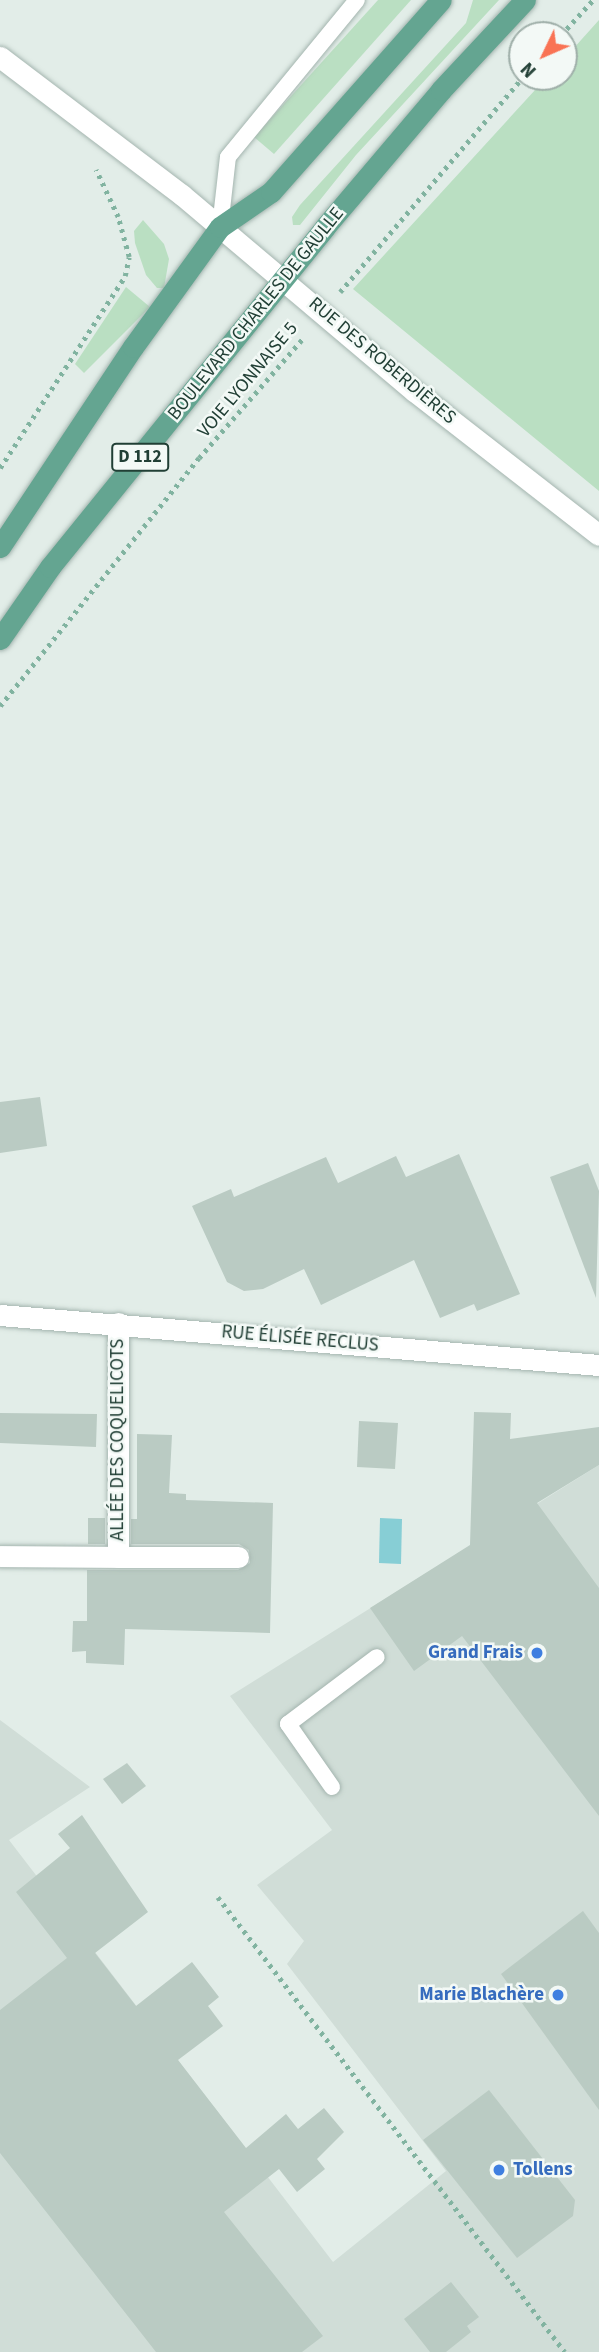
<!DOCTYPE html>
<meta charset="utf-8">
<style>
body{margin:0}
#map{position:relative;width:599px;height:2352px;overflow:hidden;background:#e2ede8;font-family:"Source Sans 3",sans-serif}
div>[style]{position:absolute}
.built>*{inset:0;background:#d0ddd7}
.green>*{inset:0;background:#badfc2}
.water>*{inset:0;background:#87ced5}
.building>*{inset:0;background:#bacbc3}
.path>*{height:4.5px;margin-top:-2.25px;transform-origin:0;background:repeating-linear-gradient(90deg,#81b3a0 0 3.5px,transparent 0 8.5px)}
.roads{filter:drop-shadow(0 0 2px #a4b5af) drop-shadow(0 0 2px #a4b5af)}
.lane>*{height:16px;margin:-8px;padding:0 8px;transform-origin:8px;border-radius:8px;background:#fff}
.street>*{height:21px;margin:-10.5px;padding:0 10.5px;transform-origin:10.5px;border-radius:10.5px;background:#fff}
.secondary>*{height:21px;margin:-10.5px;padding:0 10.5px;transform-origin:10.5px;border-radius:10.5px;background:#fff}
.primary>*{height:21px;margin:-10.5px;padding:0 10.5px;transform-origin:10.5px;border-radius:10.5px;background:#64a591}
.dots>*{width:19px;height:19px;translate:-50% -50%;box-sizing:border-box;border:4px solid #f3f9f6;border-radius:50%}
span{translate:-50% -50%;white-space:nowrap;text-align:center;line-height:1.15;-webkit-text-stroke:5px #f3f9f6;paint-order:stroke}
.shield-label span{padding:2px 5px;background:#f3f9f6;border:2px solid;border-radius:5px;-webkit-text-stroke-width:0}
.shield-label{font-size:18px;color:#213f35;font-weight:700}
.street-label{font-size:19px;color:#213f35}
.shop-label{font-size:19px;color:#366cbe;font-weight:700}
.right{translate:-100% -50%;text-align:right}
.left{translate:0 -50%;text-align:left}
.north{position:absolute;left:508px;top:21px;width:70px;height:70px;box-sizing:border-box;background:#f3f9f6;border:2px solid #9fafa9;border-radius:50%;rotate:226deg;font-size:19px;font-weight:700;line-height:28px;text-align:center;color:#213f35}
.north::after{content:'';display:block;margin:auto;width:24px;height:32px;background:#f97354;clip-path:polygon(50% 0,100% 100%,50% 72%,0 100%)}
</style>
<div id="map">
<div class="built">
<i style="clip-path:polygon(599px 1465px,599px 2352px,0 2352px,0 1720px,90px 1787px,9px 1840px,333px 2262px,446px 2171px,287px 1964px,304px 1941px,257px 1885px,332px 1830px,230px 1696px)"></i>
</div>
<div class="green">
<i style="clip-path:polygon(378px 0,411px 0,274px 154px,254px 137px)"></i>
<i style="clip-path:polygon(473px 0,499px 0,356px 155px,300px 225px,293px 225px,292px 217px,300px 205px,466px 23px)"></i>
<i style="clip-path:polygon(599px 20px,599px 491px,353px 289px,547px 77px,564px 77px,564px 59px)"></i>
<i style="clip-path:polygon(143px 220px,164px 244px,169px 259px,164px 288px,157px 288px,146px 275px,135px 243px,134px 231px)"></i>
<i style="clip-path:polygon(126px 287px,150px 307px,84px 373px,75px 364px)"></i>
</div>
<div class="water">
<i style="clip-path:polygon(380px 1518px,402px 1519px,401px 1564px,379px 1563px)"></i>
</div>
<div class="building">
<i style="clip-path:polygon(40px 1097px,47px 1146px,0 1153px,0 1102px)"></i>
<i style="clip-path:polygon(459px 1154px,520px 1294px,477px 1311px,474px 1304px,440px 1318px,414px 1260px,321px 1305px,304px 1269px,263px 1289px,244px 1291px,227px 1282px,192px 1206px,231px 1189px,234px 1197px,326px 1157px,338px 1183px,396px 1156px,406px 1177px)"></i>
<i style="clip-path:polygon(588px 1163px,599px 1191px,596px 1298px,550px 1177px)"></i>
<i style="clip-path:polygon(474px 1412px,511px 1413px,510px 1439px,599px 1427px,599px 1465px,537px 1503px,599px 1588px,599px 1816px,462px 1636px,414px 1671px,370px 1608px,470px 1545px)"></i>
<i style="clip-path:polygon(0 1413px,97px 1414px,96px 1447px,0 1443px)"></i>
<i style="clip-path:polygon(359px 1421px,398px 1423px,395px 1469px,357px 1467px)"></i>
<i style="clip-path:polygon(137px 1434px,172px 1435px,169px 1493px,186px 1494px,186px 1500px,273px 1503px,270px 1633px,125px 1629px,124px 1665px,86px 1663px,86px 1651px,72px 1652px,73px 1621px,87px 1621px,87px 1570px,238px 1570px,250px 1563px,249px 1550px,239px 1544px,131px 1544px,131px 1519px,137px 1519px)"></i>
<i style="clip-path:polygon(88px 1518px,105px 1518px,105px 1544px,88px 1544px)"></i>
<i style="clip-path:polygon(127px 1763px,146px 1786px,122px 1804px,103px 1779px)"></i>
<i style="clip-path:polygon(82px 1815px,148px 1912px,95px 1953px,136px 2006px,192px 1962px,219px 1997px,208px 2006px,223px 2026px,178px 2060px,246px 2148px,286px 2114px,298px 2129px,324px 2108px,344px 2132px,317px 2159px,325px 2169px,297px 2192px,279px 2169px,224px 2212px,323px 2336px,302px 2352px,156px 2352px,0 2153px,0 2010px,67px 1958px,16px 1892px,70px 1848px,58px 1834px)"></i>
<i style="clip-path:polygon(583px 1911px,599px 1933px,599px 2110px,501px 1974px)"></i>
<i style="clip-path:polygon(489px 2090px,575px 2200px,573px 2216px,517px 2258px,423px 2140px)"></i>
<i style="clip-path:polygon(451px 2282px,479px 2317px,467px 2326px,471px 2332px,446px 2352px,430px 2352px,404px 2319px)"></i>
</div>
<div class="path">
<i style="left:561px;top:35px;width:47px;rotate:-47.6deg"></i>
<i style="left:340px;top:292px;width:282px;rotate:-49.6deg"></i>
<i style="left:0;top:468px;width:229px;rotate:-56.9deg"></i>
<i style="left:125px;top:276px;width:19px;rotate:-78deg"></i>
<i style="left:129px;top:257px;width:41px;rotate:-105.4deg"></i>
<i style="left:118px;top:217px;width:52px;rotate:-115.1deg"></i>
<i style="left:0;top:706px;width:318px;rotate:-51.3deg"></i>
<i style="left:199px;top:458px;width:160px;rotate:-49deg"></i>
<i style="left:218px;top:1897px;width:572px;rotate:52.67deg"></i>
</div>
<div class="roads">
<div class="lane">
<i style="left:220px;top:227px;width:70px;rotate:-83.5deg"></i>
<i style="left:228px;top:157px;width:203px;rotate:-50.6deg"></i>
<i style="left:332px;top:1787px;width:77px;rotate:-124.9deg"></i>
<i style="left:288px;top:1724px;width:111px;rotate:-37deg"></i>
</div>
<div class="street">
<i style="left:0;top:1315px;width:601px;rotate:4.77deg"></i>
<i style="left:0;top:1556px;width:118px;rotate:0.5deg"></i>
<i style="left:118px;top:1557px;width:234px;rotate:-90deg"></i>
<i style="left:118px;top:1557px;width:120px"></i>
</div>
<div class="secondary">
<i style="left:0;top:57px;width:228px;rotate:37.2deg"></i>
<i style="left:182px;top:195px;width:304px;rotate:40.2deg"></i>
<i style="left:414px;top:391px;width:234px;rotate:37.9deg"></i>
</div>
<div class="primary">
<i style="left:0;top:547px;width:240px;rotate:-56.4deg"></i>
<i style="left:133px;top:347px;width:148px;rotate:-54.1deg"></i>
<i style="left:220px;top:227px;width:62px;rotate:-34.5deg"></i>
<i style="left:271px;top:192px;width:256px;rotate:-48.5deg"></i>
<i style="left:0;top:639px;width:88px;rotate:-55.2deg"></i>
<i style="left:50px;top:567px;width:437px;rotate:-51deg"></i>
<i style="left:325px;top:227px;width:180px;rotate:-49.7deg"></i>
<i style="left:441px;top:90px;width:123px;rotate:-47deg"></i>
</div>
</div>
<div class="dots">
<i style="left:537px;top:1653px;background:#3f7fe0"></i>
<i style="left:558px;top:1995px;background:#3f7fe0"></i>
<i style="left:499px;top:2170px;background:#3f7fe0"></i>
</div>
<div class="shield-label">
<span style="left:140px;top:457px">D 112</span>
</div>
<div class="street-label">
<span style="left:256px;top:314px;rotate:-51deg">BOULEVARD CHARLES DE GAULLE</span>
<span style="left:382px;top:361px;rotate:40deg">RUE DES ROBERDIÈRES</span>
<span style="left:248px;top:380px;rotate:-50deg">VOIE LYONNAISE 5</span>
<span style="left:300px;top:1339px;rotate:5deg">RUE ÉLISÉE RECLUS</span>
<span style="left:118px;top:1440px;rotate:-90deg">ALLÉE DES COQUELICOTS</span>
</div>
<div class="shop-label">
<span class="right" style="left:523px;top:1653px">Grand Frais</span>
<span class="right" style="left:544px;top:1995px">Marie Blachère</span>
<span class="left" style="left:513px;top:2170px">Tollens</span>
</div>
<div class="north">N</div>
</div>
